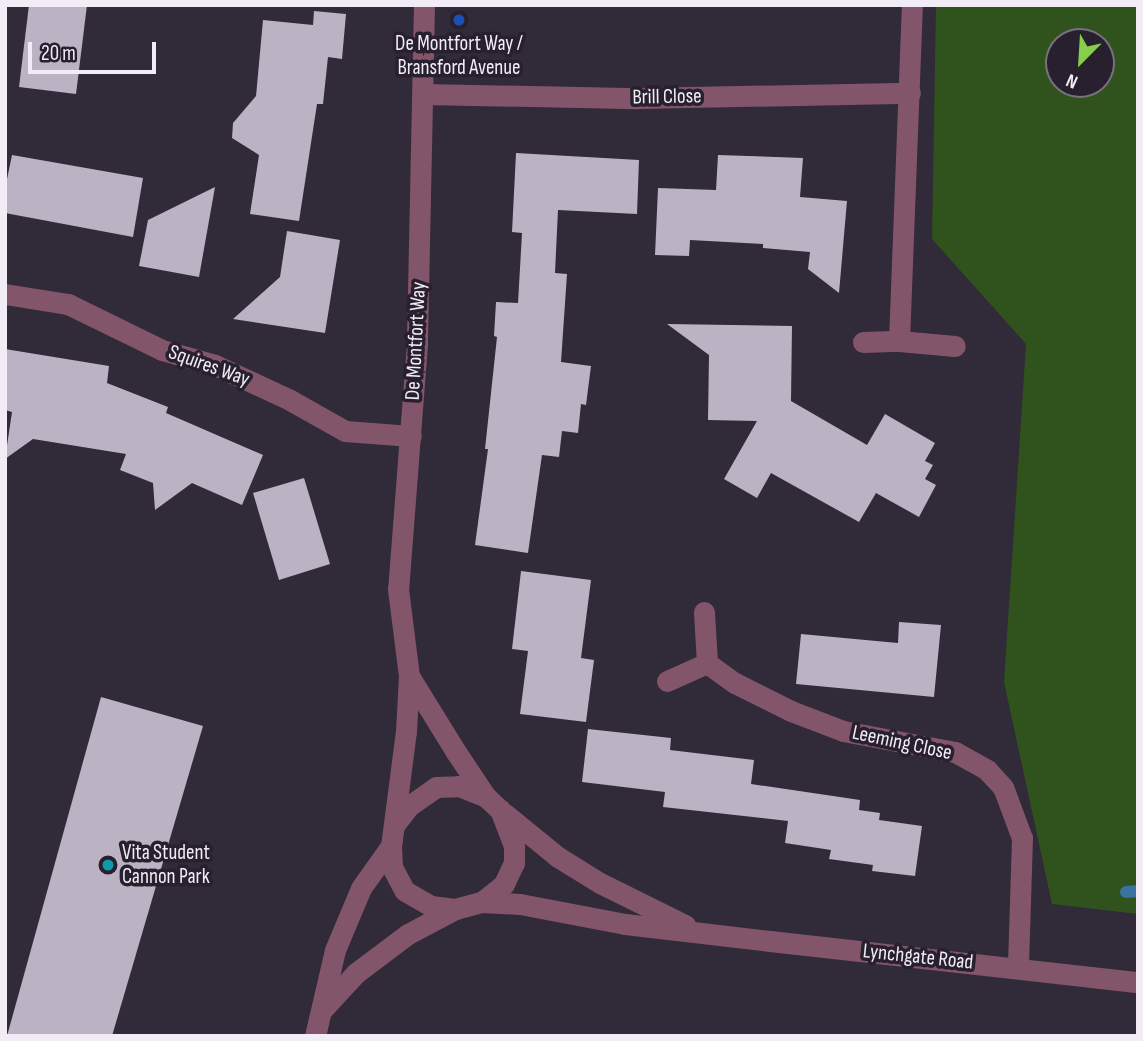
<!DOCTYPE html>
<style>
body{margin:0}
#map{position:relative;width:1143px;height:1041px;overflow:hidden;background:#312a38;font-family:"Sofia Sans Condensed",sans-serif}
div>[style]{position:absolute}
.green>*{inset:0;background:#30521c}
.stream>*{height:12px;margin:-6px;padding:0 6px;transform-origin:6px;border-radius:6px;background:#3a73a0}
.building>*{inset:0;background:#bbb2c3}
.street>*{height:21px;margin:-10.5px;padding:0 10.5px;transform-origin:10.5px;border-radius:10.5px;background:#83556b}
.dots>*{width:19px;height:19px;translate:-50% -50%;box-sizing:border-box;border:4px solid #28202e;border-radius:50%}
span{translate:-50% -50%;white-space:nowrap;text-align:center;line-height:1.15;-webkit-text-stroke:7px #28202e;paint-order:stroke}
.poi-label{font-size:21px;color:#f1ecf5}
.left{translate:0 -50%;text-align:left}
.street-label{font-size:21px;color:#f1ecf5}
.frame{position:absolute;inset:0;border:7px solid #f1ecf5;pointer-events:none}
.north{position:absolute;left:1045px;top:28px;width:70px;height:70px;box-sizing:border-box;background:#28202e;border:2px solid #78727e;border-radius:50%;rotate:204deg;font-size:19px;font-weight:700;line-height:28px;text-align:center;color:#f1ecf5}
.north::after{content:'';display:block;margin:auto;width:24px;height:32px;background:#87cf4b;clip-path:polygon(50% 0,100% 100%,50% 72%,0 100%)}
.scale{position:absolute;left:28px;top:42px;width:128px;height:32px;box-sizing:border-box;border:4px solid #f1ecf5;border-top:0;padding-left:9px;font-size:21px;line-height:24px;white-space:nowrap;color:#f1ecf5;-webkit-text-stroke:5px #28202e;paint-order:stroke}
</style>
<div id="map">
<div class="green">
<i style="clip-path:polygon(evenodd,936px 5px,1138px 5px,1138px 914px,1052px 904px,1004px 682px,1026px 344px,932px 239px,936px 5px,1059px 42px,1101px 42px,1101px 84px,1059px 84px,1059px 42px)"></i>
</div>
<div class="stream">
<i style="left:1126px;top:892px;width:12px;rotate:-5deg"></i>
</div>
<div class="building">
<i style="clip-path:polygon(29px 5px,87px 5px,76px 94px,19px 87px)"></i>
<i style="clip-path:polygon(314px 11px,346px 14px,342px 59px,328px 57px,323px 104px,317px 104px,299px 221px,250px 214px,259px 155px,232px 138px,233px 123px,256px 96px,263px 20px,313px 25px)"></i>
<i style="clip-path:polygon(516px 153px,639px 160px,637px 214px,558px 210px,555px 273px,567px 274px,561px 362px,591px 366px,586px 405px,581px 404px,578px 433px,562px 431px,559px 457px,542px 455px,528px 553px,475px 545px,488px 449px,485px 449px,497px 337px,494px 336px,496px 302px,518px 303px,522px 233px,512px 232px)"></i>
<i style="clip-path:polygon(12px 155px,143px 178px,133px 237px,5px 213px,5px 189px)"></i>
<i style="clip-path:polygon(718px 155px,803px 158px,800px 197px,847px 201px,839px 293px,808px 269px,810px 252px,763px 248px,763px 244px,690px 240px,689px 256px,655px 255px,658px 188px,716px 190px)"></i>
<i style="clip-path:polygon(215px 187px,199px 277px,139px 266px,148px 220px)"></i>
<i style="clip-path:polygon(287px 231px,340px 240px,325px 333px,233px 319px,280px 277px)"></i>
<i style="clip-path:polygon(667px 324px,792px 326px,791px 401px,867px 445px,885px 414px,935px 443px,925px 461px,933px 465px,925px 479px,936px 485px,919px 517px,876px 493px,859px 522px,771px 473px,757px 498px,724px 479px,757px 421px,708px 420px,709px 355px)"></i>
<i style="clip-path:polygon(5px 349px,109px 366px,107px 383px,168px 407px,166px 413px,263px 455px,242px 505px,192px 483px,155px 510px,153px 483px,120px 470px,126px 454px,33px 439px,5px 459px,12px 412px,5px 410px)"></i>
<i style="clip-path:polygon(304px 478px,330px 564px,279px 580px,253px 493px)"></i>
<i style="clip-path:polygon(521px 571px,591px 580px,581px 658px,594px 660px,586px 722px,520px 714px,528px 651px,512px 649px)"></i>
<i style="clip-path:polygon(899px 622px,941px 625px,934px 697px,796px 684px,801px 634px,898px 643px)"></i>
<i style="clip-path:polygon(101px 697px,203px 726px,112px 1036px,7px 1036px)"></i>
<i style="clip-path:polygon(588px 729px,671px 738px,670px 750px,754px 760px,751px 784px,860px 800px,859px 810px,880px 813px,879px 820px,922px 826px,915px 876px,872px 871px,873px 865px,829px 859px,831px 850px,785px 843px,788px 821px,663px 807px,665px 792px,582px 782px)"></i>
</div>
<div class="street">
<i style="left:424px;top:5px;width:339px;rotate:91.2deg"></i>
<i style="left:417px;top:344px;width:246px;rotate:94.4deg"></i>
<i style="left:398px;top:589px;width:88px;rotate:82.8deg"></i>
<i style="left:409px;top:676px;width:55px;rotate:93.1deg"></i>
<i style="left:406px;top:731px;width:116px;rotate:97.4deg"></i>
<i style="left:391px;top:846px;width:21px;rotate:87deg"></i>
<i style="left:392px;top:867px;width:27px;rotate:62deg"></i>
<i style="left:405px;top:891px;width:30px;rotate:30deg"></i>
<i style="left:431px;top:906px;width:24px;rotate:7deg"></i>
<i style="left:423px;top:94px;width:215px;rotate:1.1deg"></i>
<i style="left:638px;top:98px;width:272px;rotate:-1.1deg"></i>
<i style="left:5px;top:294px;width:64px;rotate:9deg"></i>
<i style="left:68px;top:304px;width:105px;rotate:26.1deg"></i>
<i style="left:162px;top:350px;width:55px;rotate:15.8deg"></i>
<i style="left:215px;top:365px;width:83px;rotate:25deg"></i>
<i style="left:290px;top:400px;width:63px;rotate:29.4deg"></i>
<i style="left:345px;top:431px;width:66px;rotate:4.3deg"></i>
<i style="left:899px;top:341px;width:336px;rotate:-87.8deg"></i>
<i style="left:863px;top:342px;width:36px;rotate:-2deg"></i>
<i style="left:899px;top:341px;width:56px;rotate:5.1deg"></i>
<i style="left:707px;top:663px;width:34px;rotate:36deg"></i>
<i style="left:735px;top:683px;width:63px;rotate:26.6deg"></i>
<i style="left:791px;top:711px;width:56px;rotate:21deg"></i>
<i style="left:843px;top:731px;width:114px;rotate:10.6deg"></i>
<i style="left:955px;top:752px;width:37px;rotate:29deg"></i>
<i style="left:987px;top:770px;width:23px;rotate:47deg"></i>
<i style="left:1003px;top:787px;width:54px;rotate:69.6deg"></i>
<i style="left:1022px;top:838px;width:130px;rotate:91.8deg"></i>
<i style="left:667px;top:681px;width:44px;rotate:-24.2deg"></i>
<i style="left:707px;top:663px;width:51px;rotate:-93.4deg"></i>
<i style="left:505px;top:814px;width:68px;rotate:39.1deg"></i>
<i style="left:558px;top:857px;width:49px;rotate:31.8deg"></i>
<i style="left:600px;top:883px;width:95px;rotate:26.3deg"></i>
<i style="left:395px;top:824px;width:23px;rotate:-52deg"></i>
<i style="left:409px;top:806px;width:33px;rotate:-35deg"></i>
<i style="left:436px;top:787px;width:23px;rotate:-2deg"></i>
<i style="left:459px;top:786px;width:29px;rotate:22deg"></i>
<i style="left:482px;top:902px;width:38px;rotate:3deg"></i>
<i style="left:520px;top:904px;width:107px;rotate:10.8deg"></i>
<i style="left:625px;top:924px;width:146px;rotate:6.7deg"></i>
<i style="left:770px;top:941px;width:370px;rotate:6.4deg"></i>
<i style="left:322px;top:1010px;width:50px;rotate:-47.4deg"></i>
<i style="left:356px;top:973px;width:65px;rotate:-36.9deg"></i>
<i style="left:408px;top:934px;width:53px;rotate:-28deg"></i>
<i style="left:455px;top:909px;width:28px;rotate:-15deg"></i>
<i style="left:482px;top:902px;width:28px;rotate:-39deg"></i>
<i style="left:504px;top:884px;width:23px;rotate:-65deg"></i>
<i style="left:514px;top:863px;width:17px;rotate:-90deg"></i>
<i style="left:514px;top:846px;width:39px;rotate:-111deg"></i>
<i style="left:500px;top:810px;width:19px;rotate:-137deg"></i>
<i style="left:486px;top:797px;width:54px;rotate:-123.7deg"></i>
<i style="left:456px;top:752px;width:89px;rotate:-121.7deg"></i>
<i style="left:315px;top:1036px;width:88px;rotate:-76.9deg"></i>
<i style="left:335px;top:950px;width:67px;rotate:-67.2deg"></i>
<i style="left:361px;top:888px;width:52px;rotate:-54.5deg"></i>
</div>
<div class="dots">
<i style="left:459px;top:20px;background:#1a4fb4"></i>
<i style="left:108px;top:865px;background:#0f9aa8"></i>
</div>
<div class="poi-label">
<span style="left:459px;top:56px">De Montfort Way /<br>Bransford Avenue</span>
<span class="left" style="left:122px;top:865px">Vita Student<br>Cannon Park</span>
</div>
<div class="street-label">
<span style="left:667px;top:97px;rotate:-1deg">Brill Close</span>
<span style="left:416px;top:341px;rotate:-87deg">De Montfort Way</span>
<span style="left:209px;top:366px;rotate:20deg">Squires Way</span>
<span style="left:902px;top:743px;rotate:12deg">Leeming Close</span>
<span style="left:918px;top:957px;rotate:6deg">Lynchgate Road</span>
</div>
<div class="frame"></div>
<div class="north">N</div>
<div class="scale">20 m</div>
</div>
